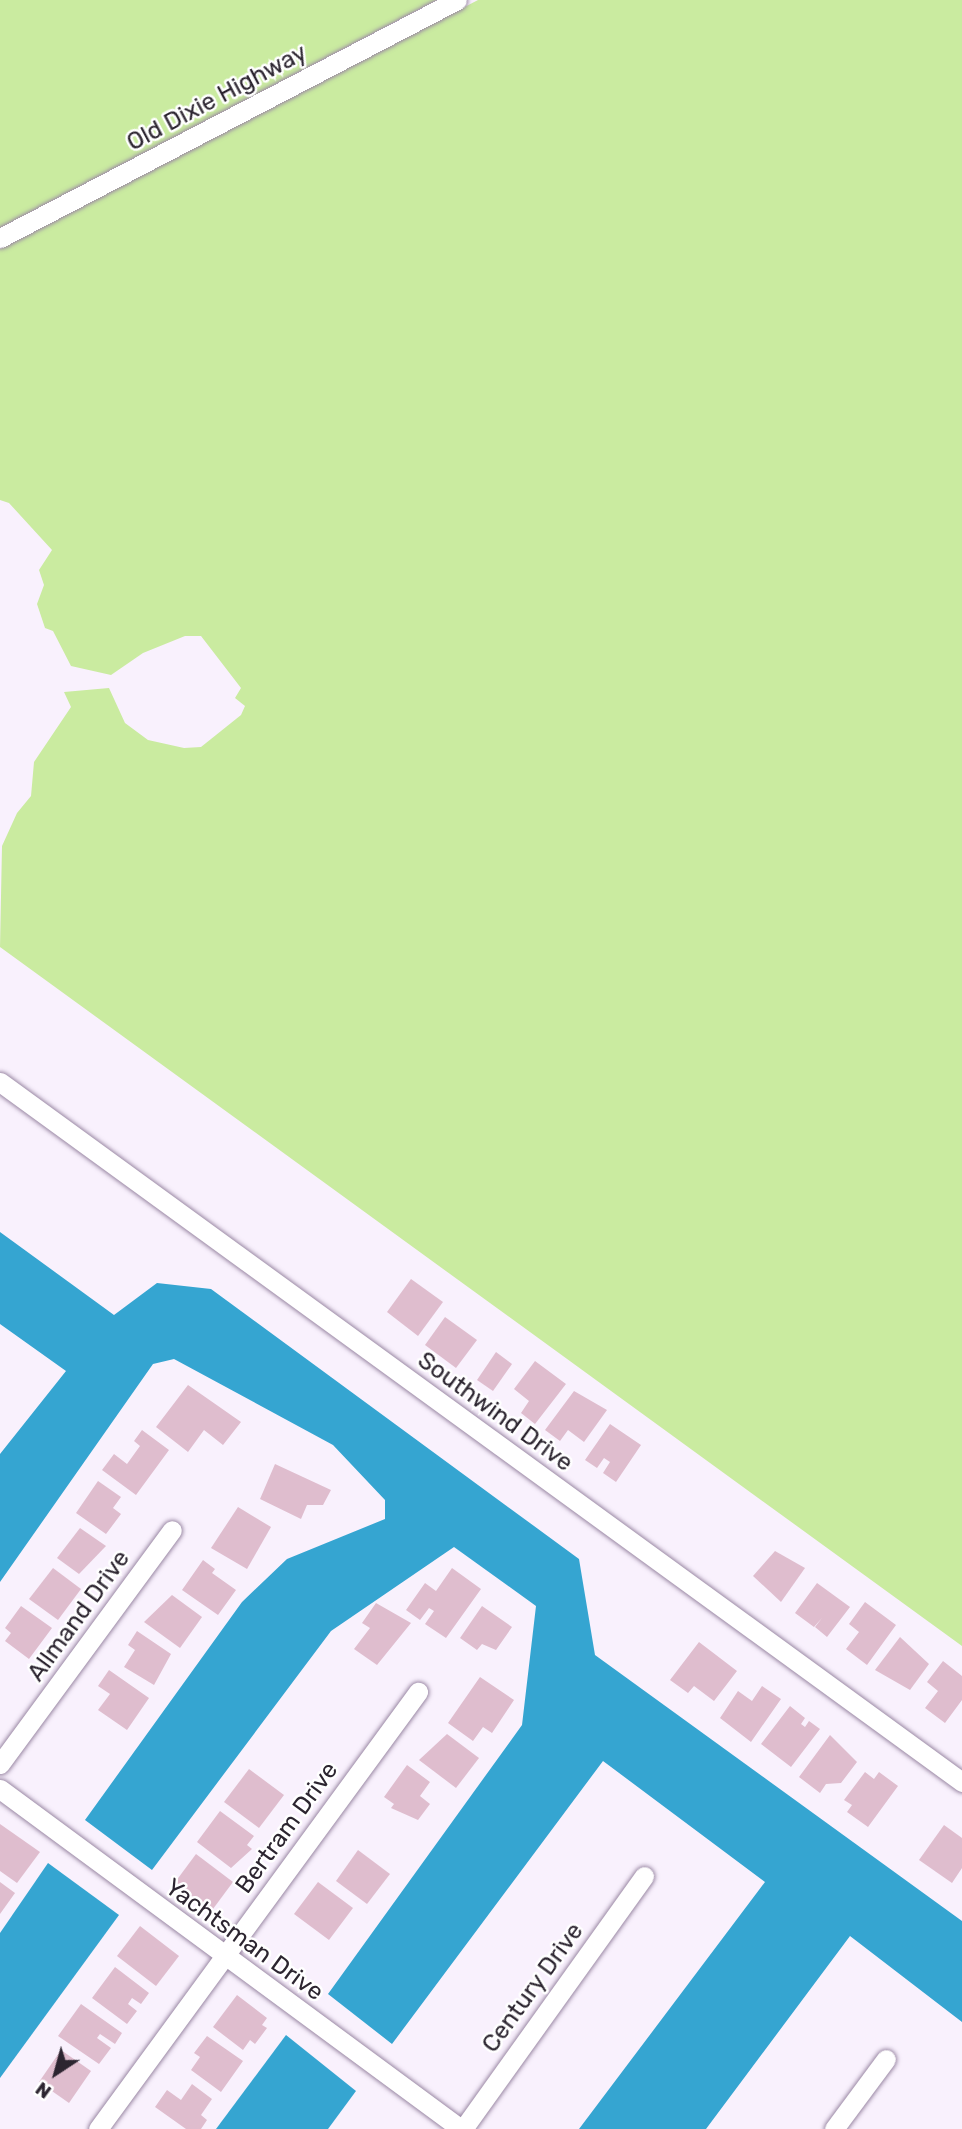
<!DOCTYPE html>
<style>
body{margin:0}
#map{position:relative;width:962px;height:2129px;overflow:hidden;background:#f9f1fd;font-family:Rubik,sans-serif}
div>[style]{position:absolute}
.green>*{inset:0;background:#caeba0}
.water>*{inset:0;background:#35a5d1}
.building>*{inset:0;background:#dfbdce}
.roads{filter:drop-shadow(0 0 2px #9a88a4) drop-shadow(0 0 2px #9a88a4)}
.minor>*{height:19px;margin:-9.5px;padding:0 9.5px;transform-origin:9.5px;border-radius:9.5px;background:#fff}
span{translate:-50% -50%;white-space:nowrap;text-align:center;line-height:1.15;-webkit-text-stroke:5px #fff;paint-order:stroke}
.street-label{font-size:24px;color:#2c2530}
.north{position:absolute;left:21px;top:2038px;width:70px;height:70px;-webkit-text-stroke:5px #fff;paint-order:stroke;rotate:216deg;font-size:19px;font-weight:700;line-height:28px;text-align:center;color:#2c2530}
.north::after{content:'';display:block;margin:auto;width:24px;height:32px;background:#2c2530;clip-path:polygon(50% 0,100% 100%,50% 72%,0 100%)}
</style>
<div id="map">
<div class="green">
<i style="clip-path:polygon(0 0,437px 0,0 228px)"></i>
<i style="clip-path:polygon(478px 0,962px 0,962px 1646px,0 947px,2px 846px,17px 813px,31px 796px,34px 762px,71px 707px,64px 692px,109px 688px,125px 723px,148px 740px,184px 748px,201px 747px,241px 715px,245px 706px,235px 698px,241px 688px,201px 636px,185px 636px,143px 653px,111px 675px,71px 666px,53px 631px,45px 628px,37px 604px,44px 585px,39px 570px,52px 550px,9px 503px,0 500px,0 249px)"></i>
</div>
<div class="water">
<i style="clip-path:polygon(0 1232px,114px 1315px,157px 1283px,211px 1289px,579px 1559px,595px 1655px,962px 1921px,962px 2022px,850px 1936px,706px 2129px,579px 2129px,765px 1882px,603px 1761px,392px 2044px,328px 1994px,522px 1725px,536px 1606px,454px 1547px,331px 1631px,152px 1870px,85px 1820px,242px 1602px,287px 1559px,385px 1519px,385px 1500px,333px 1445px,174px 1359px,153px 1364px,0 1582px,0 1454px,66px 1371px,0 1324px)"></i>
<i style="clip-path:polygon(48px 1863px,119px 1915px,0 2078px,0 1933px)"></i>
<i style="clip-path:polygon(286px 2035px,356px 2091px,328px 2129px,216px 2129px)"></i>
</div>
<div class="building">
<i style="clip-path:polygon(411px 1279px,443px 1302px,418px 1336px,387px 1312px)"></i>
<i style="clip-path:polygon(445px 1317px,477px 1340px,456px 1368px,425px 1345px)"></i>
<i style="clip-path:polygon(496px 1352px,512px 1364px,493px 1391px,477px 1380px)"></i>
<i style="clip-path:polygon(535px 1361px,566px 1384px,535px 1424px,521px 1413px,529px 1401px,514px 1389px)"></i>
<i style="clip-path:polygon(188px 1385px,241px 1422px,223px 1445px,204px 1430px,188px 1452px,156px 1427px)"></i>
<i style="clip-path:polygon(574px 1391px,607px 1410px,584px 1442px,568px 1430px,560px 1441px,545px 1430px)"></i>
<i style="clip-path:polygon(610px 1424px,641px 1445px,616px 1482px,603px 1473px,610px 1462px,604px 1458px,597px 1468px,585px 1460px)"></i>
<i style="clip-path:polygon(142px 1430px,169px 1450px,136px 1495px,102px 1470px,114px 1454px,127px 1464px,140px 1446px,134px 1441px)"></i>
<i style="clip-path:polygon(275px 1464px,331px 1490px,323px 1505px,307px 1505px,301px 1519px,260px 1499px)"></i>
<i style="clip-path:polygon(98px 1481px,121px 1497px,113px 1508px,121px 1514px,106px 1534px,76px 1513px)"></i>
<i style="clip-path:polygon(238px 1507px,271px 1527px,247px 1569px,211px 1548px)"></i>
<i style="clip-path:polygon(80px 1528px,106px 1546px,79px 1574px,57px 1558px)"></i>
<i style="clip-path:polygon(775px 1551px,805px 1568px,781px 1602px,753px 1576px)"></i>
<i style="clip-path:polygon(203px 1560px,215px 1569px,212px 1573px,236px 1590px,218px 1615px,182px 1590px)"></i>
<i style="clip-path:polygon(53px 1568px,81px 1589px,58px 1620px,29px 1599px)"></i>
<i style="clip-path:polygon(452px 1568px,481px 1589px,446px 1638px,425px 1624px,434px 1611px,429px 1608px,420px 1620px,406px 1610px,425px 1583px,436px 1591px)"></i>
<i style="clip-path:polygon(817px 1583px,850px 1607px,827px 1637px,815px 1627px,822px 1618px,814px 1627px,795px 1613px)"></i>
<i style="clip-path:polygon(172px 1595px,202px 1617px,180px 1648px,144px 1622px)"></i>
<i style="clip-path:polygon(865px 1602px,896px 1625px,867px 1665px,846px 1649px,859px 1632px,849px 1624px)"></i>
<i style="clip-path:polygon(376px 1603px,411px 1623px,377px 1665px,354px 1649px,370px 1628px,362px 1623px)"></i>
<i style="clip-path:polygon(21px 1606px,52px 1628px,29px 1659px,5px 1641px,11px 1633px,5px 1628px)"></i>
<i style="clip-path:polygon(482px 1606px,512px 1627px,496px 1650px,482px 1644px,477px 1650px,460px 1638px)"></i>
<i style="clip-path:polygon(137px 1631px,171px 1654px,154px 1685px,124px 1667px,135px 1650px,128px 1645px)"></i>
<i style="clip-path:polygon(900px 1637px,929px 1664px,910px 1690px,875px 1670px)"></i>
<i style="clip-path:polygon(699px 1642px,737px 1671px,714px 1701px,694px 1686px,688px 1693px,670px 1680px)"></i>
<i style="clip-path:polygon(943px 1661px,962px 1676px,962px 1700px,945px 1723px,925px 1708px,938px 1691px,927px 1682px)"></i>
<i style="clip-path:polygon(109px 1670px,149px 1698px,127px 1730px,98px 1710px,110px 1694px,98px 1686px)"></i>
<i style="clip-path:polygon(480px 1677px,514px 1700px,492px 1733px,483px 1727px,473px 1741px,448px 1723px)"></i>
<i style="clip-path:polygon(762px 1686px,781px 1699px,751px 1742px,720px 1718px,738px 1691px,752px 1701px)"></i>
<i style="clip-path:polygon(790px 1706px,805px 1718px,801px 1724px,805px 1727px,809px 1721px,820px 1729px,791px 1767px,761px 1744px)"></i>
<i style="clip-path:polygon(447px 1734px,479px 1758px,456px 1788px,419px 1760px)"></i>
<i style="clip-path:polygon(830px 1735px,857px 1762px,841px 1783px,826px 1784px,820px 1793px,799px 1777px)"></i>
<i style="clip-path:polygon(407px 1765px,430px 1782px,420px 1796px,430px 1804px,418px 1820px,391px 1808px,394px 1804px,384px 1797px)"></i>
<i style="clip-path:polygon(249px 1769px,284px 1795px,259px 1828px,224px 1802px)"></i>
<i style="clip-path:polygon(865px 1772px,874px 1779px,879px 1772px,898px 1786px,868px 1827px,847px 1812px,852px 1805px,844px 1800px)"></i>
<i style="clip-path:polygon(220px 1811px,254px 1836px,247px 1845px,252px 1849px,231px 1868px,197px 1842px)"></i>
<i style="clip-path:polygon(0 1824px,40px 1852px,17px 1883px,0 1871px)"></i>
<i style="clip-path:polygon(944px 1825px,962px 1838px,962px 1868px,952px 1883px,919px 1860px)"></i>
<i style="clip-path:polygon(358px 1850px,390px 1874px,367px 1904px,336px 1881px)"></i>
<i style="clip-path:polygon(196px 1854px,233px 1882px,210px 1913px,173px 1885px)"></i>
<i style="clip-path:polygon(0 1882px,15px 1893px,0 1914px)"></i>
<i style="clip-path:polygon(318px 1882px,353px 1908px,329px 1940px,294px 1914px)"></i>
<i style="clip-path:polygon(140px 1926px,179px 1956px,156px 1986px,117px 1956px)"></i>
<i style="clip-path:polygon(115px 1967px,149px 1993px,141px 2004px,132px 1998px,128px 2004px,137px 2011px,127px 2024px,92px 1998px)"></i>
<i style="clip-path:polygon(237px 1995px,267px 2018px,262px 2025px,267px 2028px,255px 2044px,250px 2040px,243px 2050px,213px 2027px)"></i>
<i style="clip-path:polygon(81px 2004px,122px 2033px,115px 2044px,100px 2034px,97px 2038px,111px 2048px,99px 2064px,58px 2036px)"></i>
<i style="clip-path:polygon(207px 2036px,243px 2061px,221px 2092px,191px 2070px,200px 2057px,194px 2053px)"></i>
<i style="clip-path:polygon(61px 2050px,91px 2071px,69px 2103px,39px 2082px)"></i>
<i style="clip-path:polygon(192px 2084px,212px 2099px,201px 2115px,207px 2120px,201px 2129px,186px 2129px,155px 2107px,167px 2090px,181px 2100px)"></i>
</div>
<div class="roads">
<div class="minor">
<i style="left:0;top:238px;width:515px;rotate:-27.51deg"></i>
<i style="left:0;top:1082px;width:1190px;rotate:36.04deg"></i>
<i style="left:0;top:1764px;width:290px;rotate:-53.7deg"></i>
<i style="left:0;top:1789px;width:573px;rotate:36.41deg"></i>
<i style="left:98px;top:2129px;width:542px;rotate:-53.79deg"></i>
<i style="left:463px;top:2129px;width:311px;rotate:-54.4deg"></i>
<i style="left:834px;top:2129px;width:87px;rotate:-53.4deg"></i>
</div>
</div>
<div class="street-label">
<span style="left:217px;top:98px;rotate:-28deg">Old Dixie Highway</span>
<span style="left:495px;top:1412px;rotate:36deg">Southwind Drive</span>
<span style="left:79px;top:1616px;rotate:-54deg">Allmand Drive</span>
<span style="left:287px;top:1828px;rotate:-54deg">Bertram Drive</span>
<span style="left:244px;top:1940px;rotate:36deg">Yachtsman Drive</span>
<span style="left:533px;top:1988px;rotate:-54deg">Century Drive</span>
</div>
<div class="north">N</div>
</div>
